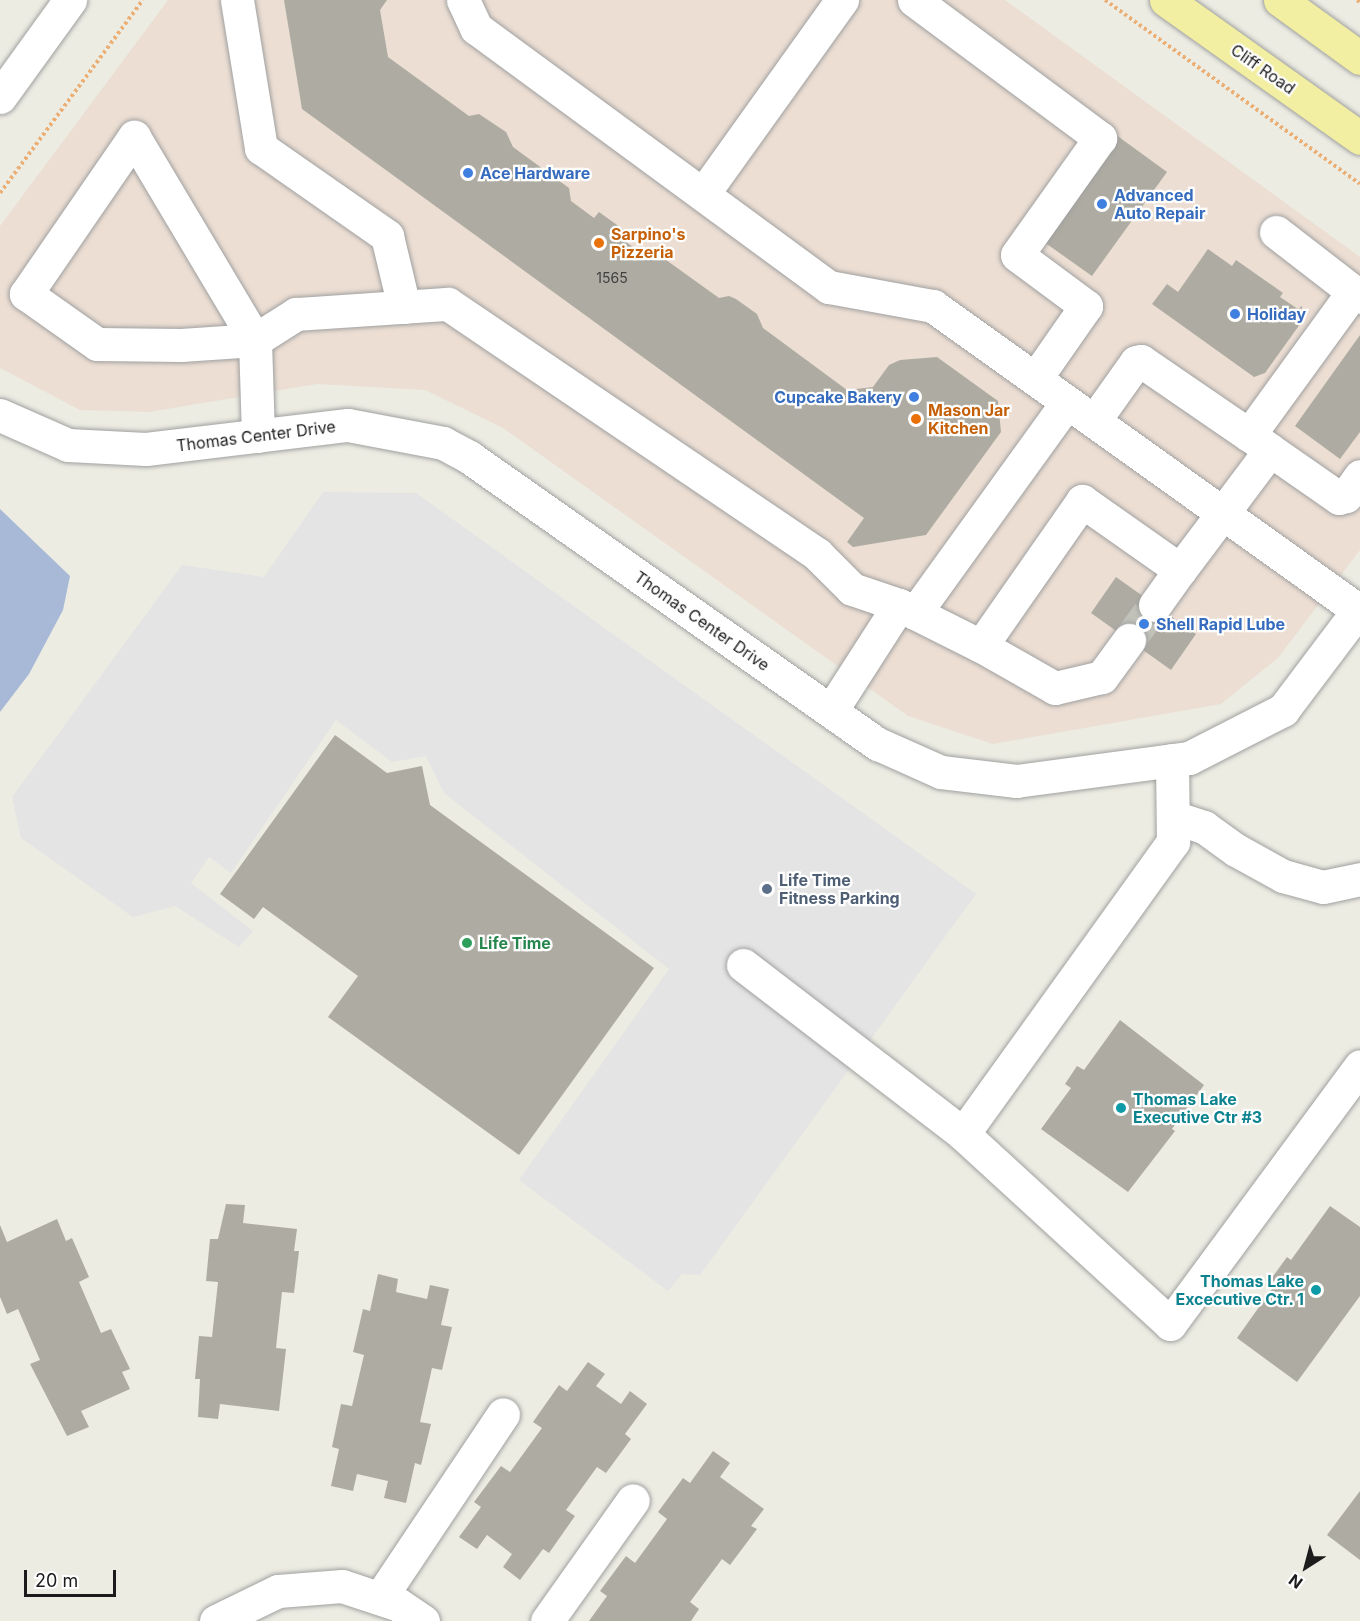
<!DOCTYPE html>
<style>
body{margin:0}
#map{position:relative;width:1360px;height:1621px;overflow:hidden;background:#ecece3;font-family:Inter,sans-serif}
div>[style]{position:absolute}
.commercial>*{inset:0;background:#ecded3}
.parking>*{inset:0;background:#e4e4e4}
.water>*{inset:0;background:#a7b9d6}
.building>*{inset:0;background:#aeaca2}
.minor-tunnel>*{height:33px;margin-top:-16.5px;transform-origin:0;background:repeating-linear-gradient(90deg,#c2c2bb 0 33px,transparent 0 49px)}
.path>*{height:4px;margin-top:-2px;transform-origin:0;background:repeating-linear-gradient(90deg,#ebaf75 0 3px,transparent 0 6px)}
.roads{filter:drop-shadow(0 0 2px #a0a0a0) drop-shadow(0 0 2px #a0a0a0)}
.minor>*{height:33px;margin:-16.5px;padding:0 16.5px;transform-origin:16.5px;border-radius:16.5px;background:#fff}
.major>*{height:33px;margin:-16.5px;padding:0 16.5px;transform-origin:16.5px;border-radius:16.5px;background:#f2eea2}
.dots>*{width:16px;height:16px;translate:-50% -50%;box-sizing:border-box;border:3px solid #fff;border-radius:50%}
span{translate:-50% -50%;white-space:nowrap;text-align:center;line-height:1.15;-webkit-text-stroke:4.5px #fff;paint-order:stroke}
.number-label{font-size:14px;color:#40403e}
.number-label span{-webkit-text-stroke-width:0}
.street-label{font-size:16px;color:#1c1c1c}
.shop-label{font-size:16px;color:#366cbe;font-weight:700}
.left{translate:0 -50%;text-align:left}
.right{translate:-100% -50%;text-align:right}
.food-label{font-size:16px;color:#c56008;font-weight:700}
.service-label{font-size:16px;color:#4e5e75;font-weight:700}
.leisure-label{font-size:16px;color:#27864d;font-weight:700}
.culture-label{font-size:16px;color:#0d838f;font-weight:700}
.north{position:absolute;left:1276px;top:1537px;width:60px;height:60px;-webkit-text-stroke:4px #fff;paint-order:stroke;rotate:216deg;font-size:16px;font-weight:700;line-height:24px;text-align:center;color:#1c1c1c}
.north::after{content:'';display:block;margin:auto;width:21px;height:27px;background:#1c1c1c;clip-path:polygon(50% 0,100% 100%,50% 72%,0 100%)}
.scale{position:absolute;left:24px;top:1570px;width:92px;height:27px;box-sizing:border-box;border:3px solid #1c1c1c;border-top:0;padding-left:8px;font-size:18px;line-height:21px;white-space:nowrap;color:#1c1c1c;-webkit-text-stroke:4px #fff;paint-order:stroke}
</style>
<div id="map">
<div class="commercial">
<i style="clip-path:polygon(168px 0,1005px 0,1360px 257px,1360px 550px,1278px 658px,1221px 704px,993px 744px,908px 716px,503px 428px,425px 390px,317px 384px,149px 412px,80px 410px,0 368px,0 226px)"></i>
</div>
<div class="parking">
<i style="clip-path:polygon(323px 492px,416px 493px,976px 894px,700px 1275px,682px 1274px,668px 1291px,519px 1180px,669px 969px,444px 793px,426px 756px,392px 762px,336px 720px,231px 873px,209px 857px,191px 883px,253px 931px,239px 947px,175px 906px,133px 917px,21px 838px,12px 797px,182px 565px,264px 577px)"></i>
</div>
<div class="water">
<i style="clip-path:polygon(0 509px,70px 576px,63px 610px,29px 674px,0 712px)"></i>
</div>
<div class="building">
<i style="clip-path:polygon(284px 0,387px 0,380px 10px,388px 57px,469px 116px,479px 114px,506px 132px,513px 147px,569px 188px,571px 201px,594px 218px,599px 212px,631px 235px,626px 242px,651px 260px,662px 257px,719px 298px,729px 296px,736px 299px,757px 314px,763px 328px,847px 390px,873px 387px,889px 365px,900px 360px,937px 357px,998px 401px,1001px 432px,926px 535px,853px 547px,847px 542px,864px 518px,302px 109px)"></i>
<i style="clip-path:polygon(1112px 132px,1167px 172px,1092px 276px,1037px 237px)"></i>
<i style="clip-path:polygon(1208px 249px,1232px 266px,1236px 260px,1283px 293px,1280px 297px,1298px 309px,1302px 306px,1303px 320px,1265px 373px,1254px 377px,1152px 304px,1167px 284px,1178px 292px)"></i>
<i style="clip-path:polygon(1360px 335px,1360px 432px,1340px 459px,1295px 426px)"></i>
<i style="clip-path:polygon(1116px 577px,1196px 634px,1171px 670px,1091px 613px)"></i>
<i style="clip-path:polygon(335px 735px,387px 773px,422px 766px,430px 805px,654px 968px,519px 1155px,328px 1017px,358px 976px,263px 907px,254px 919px,220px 894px)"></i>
<i style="clip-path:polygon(1120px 1020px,1204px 1085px,1172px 1129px,1175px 1131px,1128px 1192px,1041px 1129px,1071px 1088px,1065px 1084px,1077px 1066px,1084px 1070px)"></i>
<i style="clip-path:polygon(226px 1204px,245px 1205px,243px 1223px,297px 1229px,294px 1251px,299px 1251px,294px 1293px,282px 1292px,276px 1348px,286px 1349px,279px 1411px,220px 1404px,218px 1419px,198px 1417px,200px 1379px,195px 1379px,199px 1336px,212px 1337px,218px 1282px,206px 1281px,210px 1239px,218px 1239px)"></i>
<i style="clip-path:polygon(1330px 1206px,1360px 1227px,1360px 1296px,1297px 1382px,1237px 1338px,1276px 1283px,1271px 1279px,1287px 1257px,1291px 1260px)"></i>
<i style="clip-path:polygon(57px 1219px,66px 1241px,72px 1238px,89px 1277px,79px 1282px,101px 1333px,111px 1329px,130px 1369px,122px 1372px,130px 1389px,81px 1411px,89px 1427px,67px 1436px,30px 1364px,40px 1360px,18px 1309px,7px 1314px,0 1297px,0 1225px,7px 1242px)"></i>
<i style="clip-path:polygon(378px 1274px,398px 1279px,396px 1292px,427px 1299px,430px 1285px,449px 1289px,441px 1325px,452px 1327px,442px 1370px,432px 1368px,420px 1422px,431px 1424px,421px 1465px,415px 1463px,406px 1503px,384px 1498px,388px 1481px,357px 1474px,353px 1491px,331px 1486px,339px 1449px,332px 1447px,341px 1404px,352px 1406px,364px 1355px,353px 1352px,363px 1309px,370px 1311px)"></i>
<i style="clip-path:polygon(588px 1362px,605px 1374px,596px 1386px,621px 1404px,630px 1391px,647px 1404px,625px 1434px,631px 1439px,606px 1473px,597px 1467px,566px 1510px,575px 1516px,549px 1553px,543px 1549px,520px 1580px,503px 1567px,512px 1554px,487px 1535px,477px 1549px,459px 1537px,481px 1507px,474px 1502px,501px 1466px,510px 1472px,542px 1428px,533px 1422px,559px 1385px,567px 1391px)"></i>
<i style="clip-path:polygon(713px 1451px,730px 1463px,720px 1477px,764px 1509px,751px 1526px,757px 1529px,730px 1565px,722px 1559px,690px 1602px,699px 1609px,691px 1621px,589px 1621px,607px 1596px,600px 1591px,626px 1556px,635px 1563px,667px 1519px,658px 1512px,683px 1478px,690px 1483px)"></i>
<i style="clip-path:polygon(1360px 1491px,1360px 1560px,1327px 1535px)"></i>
</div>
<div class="minor-tunnel">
<i style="left:1129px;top:640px;width:44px;rotate:-53.4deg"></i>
</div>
<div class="path">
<i style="left:1105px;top:0;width:314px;rotate:35.8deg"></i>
<i style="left:1357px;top:0;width:4px;rotate:34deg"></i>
<i style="left:0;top:193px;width:240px;rotate:-53.5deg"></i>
</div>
<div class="roads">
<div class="minor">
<i style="left:237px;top:0;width:150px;rotate:80.8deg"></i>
<i style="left:261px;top:148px;width:154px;rotate:34.9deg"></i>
<i style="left:387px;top:236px;width:73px;rotate:76.5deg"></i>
<i style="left:463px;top:0;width:31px;rotate:65deg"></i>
<i style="left:476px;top:28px;width:438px;rotate:36.3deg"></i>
<i style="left:829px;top:287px;width:106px;rotate:10.4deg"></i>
<i style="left:933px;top:306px;width:523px;rotate:35.58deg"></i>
<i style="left:914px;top:0;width:232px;rotate:36.6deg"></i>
<i style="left:1100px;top:138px;width:143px;rotate:125.4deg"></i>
<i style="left:1017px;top:255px;width:86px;rotate:36.5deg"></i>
<i style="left:1086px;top:306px;width:89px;rotate:124.9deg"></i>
<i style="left:0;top:97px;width:120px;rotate:-54.2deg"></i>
<i style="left:134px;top:137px;width:236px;rotate:59.2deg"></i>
<i style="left:255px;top:340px;width:74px;rotate:176.1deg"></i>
<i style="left:181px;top:345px;width:84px;rotate:-179.3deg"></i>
<i style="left:97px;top:344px;width:87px;rotate:-144.8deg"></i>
<i style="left:26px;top:294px;width:191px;rotate:-55.5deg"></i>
<i style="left:703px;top:194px;width:239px;rotate:-54.4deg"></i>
<i style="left:1276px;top:232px;width:106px;rotate:37.7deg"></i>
<i style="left:0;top:415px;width:74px;rotate:23.8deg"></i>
<i style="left:68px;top:445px;width:78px;rotate:2.9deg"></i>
<i style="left:146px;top:449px;width:203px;rotate:-6.8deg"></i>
<i style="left:348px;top:425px;width:97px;rotate:10.7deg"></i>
<i style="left:443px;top:443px;width:30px;rotate:28deg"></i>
<i style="left:469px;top:457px;width:500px;rotate:35.1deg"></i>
<i style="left:878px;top:744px;width:69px;rotate:24deg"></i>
<i style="left:941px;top:772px;width:76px;rotate:6.8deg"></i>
<i style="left:1016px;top:781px;width:175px;rotate:-7.6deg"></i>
<i style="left:1189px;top:758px;width:106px;rotate:-27.1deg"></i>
<i style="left:1283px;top:710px;width:128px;rotate:-53deg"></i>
<i style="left:1094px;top:421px;width:72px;rotate:-54.6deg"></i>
<i style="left:1136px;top:362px;width:5px;rotate:-11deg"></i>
<i style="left:1141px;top:361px;width:131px;rotate:34.4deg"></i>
<i style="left:1249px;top:435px;width:177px;rotate:-54deg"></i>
<i style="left:258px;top:436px;width:96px;rotate:-91.8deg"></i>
<i style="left:255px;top:340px;width:49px;rotate:-32.4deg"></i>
<i style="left:296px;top:314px;width:152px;rotate:-3.8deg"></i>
<i style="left:448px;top:304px;width:446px;rotate:34.1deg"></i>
<i style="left:817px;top:554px;width:49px;rotate:45deg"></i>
<i style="left:852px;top:589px;width:50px;rotate:18.8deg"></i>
<i style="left:899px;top:605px;width:126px;rotate:122.7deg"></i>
<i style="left:1270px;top:450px;width:84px;rotate:34.8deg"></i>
<i style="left:1339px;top:498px;width:7px;rotate:-16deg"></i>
<i style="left:1346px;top:496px;width:24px;rotate:-55deg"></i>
<i style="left:899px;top:605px;width:92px;rotate:26.6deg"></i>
<i style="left:981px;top:646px;width:177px;rotate:-55.1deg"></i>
<i style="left:1082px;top:501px;width:120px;rotate:35.1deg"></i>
<i style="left:1180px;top:570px;width:150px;rotate:-53.1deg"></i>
<i style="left:1270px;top:450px;width:26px;rotate:-144deg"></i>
<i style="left:1155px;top:605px;width:43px;rotate:-54.5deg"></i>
<i style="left:915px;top:613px;width:260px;rotate:-54.2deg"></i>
<i style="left:981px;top:646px;width:85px;rotate:29.6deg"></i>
<i style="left:1055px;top:688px;width:48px;rotate:-13.2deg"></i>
<i style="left:1102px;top:677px;width:46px;rotate:-53.9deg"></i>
<i style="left:1173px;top:817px;width:33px;rotate:18deg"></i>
<i style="left:1204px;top:827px;width:39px;rotate:36deg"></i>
<i style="left:1236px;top:850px;width:54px;rotate:29deg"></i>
<i style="left:1283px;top:876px;width:41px;rotate:15.4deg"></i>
<i style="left:1323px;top:887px;width:38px;rotate:-12deg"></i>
<i style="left:743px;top:965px;width:277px;rotate:37.5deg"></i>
<i style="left:963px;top:1134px;width:281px;rotate:42.5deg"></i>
<i style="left:1170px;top:1324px;width:320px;rotate:-53.6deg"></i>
<i style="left:963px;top:1134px;width:360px;rotate:-54.3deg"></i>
<i style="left:1173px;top:842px;width:82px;rotate:-90.7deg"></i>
<i style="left:380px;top:1598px;width:221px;rotate:-56.2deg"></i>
<i style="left:216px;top:1621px;width:69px;rotate:-25.8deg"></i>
<i style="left:278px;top:1591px;width:64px;rotate:-4.5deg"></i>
<i style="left:342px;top:1586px;width:60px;rotate:18.4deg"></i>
<i style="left:399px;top:1605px;width:29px;rotate:34deg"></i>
<i style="left:547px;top:1621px;width:148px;rotate:-54.6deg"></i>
</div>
<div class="major">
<i style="left:1166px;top:0;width:238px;rotate:35.4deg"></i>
<i style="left:1280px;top:0;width:99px;rotate:35.9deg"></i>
</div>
</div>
<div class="dots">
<i style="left:468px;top:173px;background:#3f7fe0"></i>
<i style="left:1102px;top:204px;background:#3f7fe0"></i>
<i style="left:599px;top:243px;background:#e8710a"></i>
<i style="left:1235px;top:314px;background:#3f7fe0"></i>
<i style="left:914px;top:397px;background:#3f7fe0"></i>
<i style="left:916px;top:419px;background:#e8710a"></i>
<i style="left:1144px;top:624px;background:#3f7fe0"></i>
<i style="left:767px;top:889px;background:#5c6f8a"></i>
<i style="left:467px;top:943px;background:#2e9e5b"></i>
<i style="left:1121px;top:1108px;background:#0f9aa8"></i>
<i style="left:1316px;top:1290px;background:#0f9aa8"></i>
</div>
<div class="number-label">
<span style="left:612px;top:278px">1565</span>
</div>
<div class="street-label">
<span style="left:1263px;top:69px;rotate:35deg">Cliff Road</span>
<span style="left:256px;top:436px;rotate:-7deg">Thomas Center Drive</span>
<span style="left:702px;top:621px;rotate:35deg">Thomas Center Drive</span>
</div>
<div class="shop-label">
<span class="left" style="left:480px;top:173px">Ace Hardware</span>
<span class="left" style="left:1114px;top:204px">Advanced<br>Auto Repair</span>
<span class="left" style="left:1247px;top:314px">Holiday</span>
<span class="right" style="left:902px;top:397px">Cupcake Bakery</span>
<span class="left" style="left:1156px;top:624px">Shell Rapid Lube</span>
</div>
<div class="food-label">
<span class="left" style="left:611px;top:243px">Sarpino's<br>Pizzeria</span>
<span class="left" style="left:928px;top:419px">Mason Jar<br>Kitchen</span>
</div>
<div class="service-label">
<span class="left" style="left:779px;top:889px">Life Time<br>Fitness Parking</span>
</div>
<div class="leisure-label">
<span class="left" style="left:479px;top:943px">Life Time</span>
</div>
<div class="culture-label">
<span class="left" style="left:1133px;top:1108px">Thomas Lake<br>Executive Ctr #3</span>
<span class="right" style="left:1304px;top:1290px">Thomas Lake<br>Excecutive Ctr. 1</span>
</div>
<div class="north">N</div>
<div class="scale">20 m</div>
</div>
